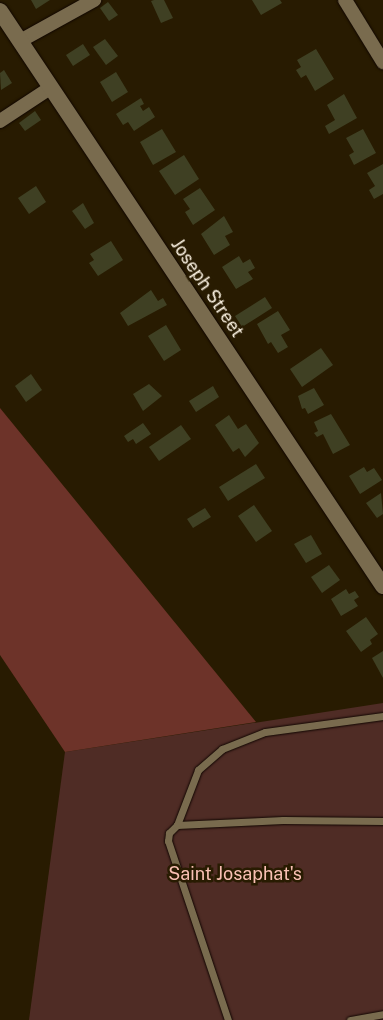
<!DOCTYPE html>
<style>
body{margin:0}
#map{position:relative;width:383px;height:1020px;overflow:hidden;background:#281b01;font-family:"Public Sans",sans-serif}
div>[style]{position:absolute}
.green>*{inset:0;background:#4f2c25}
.forest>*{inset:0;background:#6d3329}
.building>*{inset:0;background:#3f4023}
.roads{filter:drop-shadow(0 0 1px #100600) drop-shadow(0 0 1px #100600)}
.service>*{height:7px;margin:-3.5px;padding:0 3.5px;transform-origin:3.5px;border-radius:3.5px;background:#796b4e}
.minor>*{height:14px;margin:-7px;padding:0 7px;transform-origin:7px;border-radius:7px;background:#796b4e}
.tertiary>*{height:16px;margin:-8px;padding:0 8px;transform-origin:8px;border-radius:8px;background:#796b4e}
span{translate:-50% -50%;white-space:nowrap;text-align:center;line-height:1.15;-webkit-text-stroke:5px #281b01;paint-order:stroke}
.street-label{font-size:18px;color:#faf1e1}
.park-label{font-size:18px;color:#f9c0b3}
</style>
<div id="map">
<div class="green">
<i style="clip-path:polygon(383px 703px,383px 1020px,29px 1020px,65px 752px)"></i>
</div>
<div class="forest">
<i style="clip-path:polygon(0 408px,256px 722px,65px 752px,0 655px)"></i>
</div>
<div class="building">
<i style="clip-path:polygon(31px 0,50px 0,36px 9px)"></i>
<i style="clip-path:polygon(154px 0,164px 0,173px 18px,161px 23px,151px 1px)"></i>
<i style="clip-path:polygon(252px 0,280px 0,282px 3px,261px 15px)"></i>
<i style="clip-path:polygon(108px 2px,118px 15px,109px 21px,100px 8px)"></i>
<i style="clip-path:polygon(105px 39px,118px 56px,106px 65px,93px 47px)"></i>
<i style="clip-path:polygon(83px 44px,90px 55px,73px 66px,66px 55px)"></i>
<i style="clip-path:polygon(316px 49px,334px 79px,315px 91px,306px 75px,301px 78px,296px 70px,301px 67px,297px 60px)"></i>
<i style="clip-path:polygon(4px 70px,12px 83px,1px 90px,0 73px)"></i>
<i style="clip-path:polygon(116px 72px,128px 92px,112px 102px,100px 82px)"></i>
<i style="clip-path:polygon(344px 94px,357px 118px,329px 134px,325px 126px,335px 120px,327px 105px)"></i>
<i style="clip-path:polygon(141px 98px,144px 104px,140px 106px,143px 111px,149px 107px,155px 117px,134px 131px,128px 122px,123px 125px,116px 114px)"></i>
<i style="clip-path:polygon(35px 111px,41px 120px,25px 131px,19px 123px)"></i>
<i style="clip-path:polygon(162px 129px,176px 152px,153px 165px,140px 142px)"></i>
<i style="clip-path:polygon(363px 129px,376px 153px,354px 165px,349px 155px,354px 152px,346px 138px)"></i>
<i style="clip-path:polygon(184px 155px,199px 179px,175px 195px,159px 171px)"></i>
<i style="clip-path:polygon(383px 164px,383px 194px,374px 199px,369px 190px,375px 186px,367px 173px)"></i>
<i style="clip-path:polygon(36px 186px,46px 202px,29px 214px,18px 198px)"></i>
<i style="clip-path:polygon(200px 188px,215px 210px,193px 225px,185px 212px,190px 209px,183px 199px)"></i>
<i style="clip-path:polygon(83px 203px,94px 223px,85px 229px,72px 211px)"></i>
<i style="clip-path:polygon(224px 216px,233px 232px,225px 236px,230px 245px,214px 255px,201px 234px)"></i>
<i style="clip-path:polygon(111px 241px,123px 260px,98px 276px,89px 263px,94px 260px,90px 254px)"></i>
<i style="clip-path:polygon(239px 256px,243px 263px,250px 259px,255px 268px,248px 272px,253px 279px,236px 289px,222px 267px)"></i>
<i style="clip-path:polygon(151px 290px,158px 301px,163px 298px,167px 305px,128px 326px,120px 313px)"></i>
<i style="clip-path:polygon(265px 297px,272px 308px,242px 327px,235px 316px)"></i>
<i style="clip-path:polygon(278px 311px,290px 330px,281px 335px,288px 347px,278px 353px,271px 342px,268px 344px,257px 324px)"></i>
<i style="clip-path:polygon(166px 325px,181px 350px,164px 361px,148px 336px)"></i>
<i style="clip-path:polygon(321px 348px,333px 365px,302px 387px,290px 369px)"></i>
<i style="clip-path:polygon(31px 374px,42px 390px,26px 402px,15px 386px)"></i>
<i style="clip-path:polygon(149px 384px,162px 396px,143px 411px,133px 394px)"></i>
<i style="clip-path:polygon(213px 386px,219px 397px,196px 412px,189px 401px)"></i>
<i style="clip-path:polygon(314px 388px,324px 405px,308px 414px,305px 408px,302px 409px,298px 396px)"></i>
<i style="clip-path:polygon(331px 414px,350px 445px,333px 454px,323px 434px,317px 437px,314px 433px,318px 431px,314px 422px)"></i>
<i style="clip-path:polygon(229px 415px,238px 429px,246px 424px,259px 443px,245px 457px,239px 448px,233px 452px,215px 425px)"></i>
<i style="clip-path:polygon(143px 423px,151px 434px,136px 444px,133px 439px,128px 442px,124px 436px)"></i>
<i style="clip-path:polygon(181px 425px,191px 439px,159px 461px,149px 447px)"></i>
<i style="clip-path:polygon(256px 464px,265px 478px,228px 501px,219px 487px)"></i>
<i style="clip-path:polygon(364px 467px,367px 472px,374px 468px,382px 480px,360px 494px,349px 476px)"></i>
<i style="clip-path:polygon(381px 493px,383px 514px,377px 518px,366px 503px)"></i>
<i style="clip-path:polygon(254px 505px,272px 531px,256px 542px,238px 516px)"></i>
<i style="clip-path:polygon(205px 508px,211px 517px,193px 528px,187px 519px)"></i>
<i style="clip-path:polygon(311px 535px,322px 554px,306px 563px,294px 544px)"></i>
<i style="clip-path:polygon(329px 565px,340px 580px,322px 593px,311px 577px)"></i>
<i style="clip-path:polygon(346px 589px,349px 594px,355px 591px,359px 597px,354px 600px,358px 606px,341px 616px,331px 599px)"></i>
<i style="clip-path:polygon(366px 617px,378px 634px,370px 640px,372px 644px,361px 652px,346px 631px)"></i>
<i style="clip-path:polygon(383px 651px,383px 678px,372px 658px)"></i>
</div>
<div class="roads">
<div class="service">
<i style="left:177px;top:825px;width:106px;rotate:-2.7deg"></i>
<i style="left:283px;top:820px;width:100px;rotate:0.6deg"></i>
<i style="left:228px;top:1020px;width:189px;rotate:-108.5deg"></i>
<i style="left:168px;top:841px;width:8px;rotate:-83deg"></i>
<i style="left:169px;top:833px;width:11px;rotate:-45deg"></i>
<i style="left:177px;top:825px;width:59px;rotate:-69.1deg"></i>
<i style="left:198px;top:770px;width:32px;rotate:-41deg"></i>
<i style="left:222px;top:749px;width:46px;rotate:-21.6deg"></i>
<i style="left:265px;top:732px;width:119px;rotate:-7.7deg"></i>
<i style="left:350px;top:1020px;width:34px;rotate:-10deg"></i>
</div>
<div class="minor">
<i style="left:345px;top:0;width:73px;rotate:58.5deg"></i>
<i style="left:20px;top:41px;width:85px;rotate:-29deg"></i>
<i style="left:0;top:121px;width:60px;rotate:-33.4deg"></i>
</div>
<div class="tertiary">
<i style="left:0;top:11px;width:691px;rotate:56.33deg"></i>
</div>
</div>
<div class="street-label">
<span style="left:207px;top:288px;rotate:56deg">Joseph Street</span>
</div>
<div class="park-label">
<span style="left:235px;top:874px">Saint Josaphat's</span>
</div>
</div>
